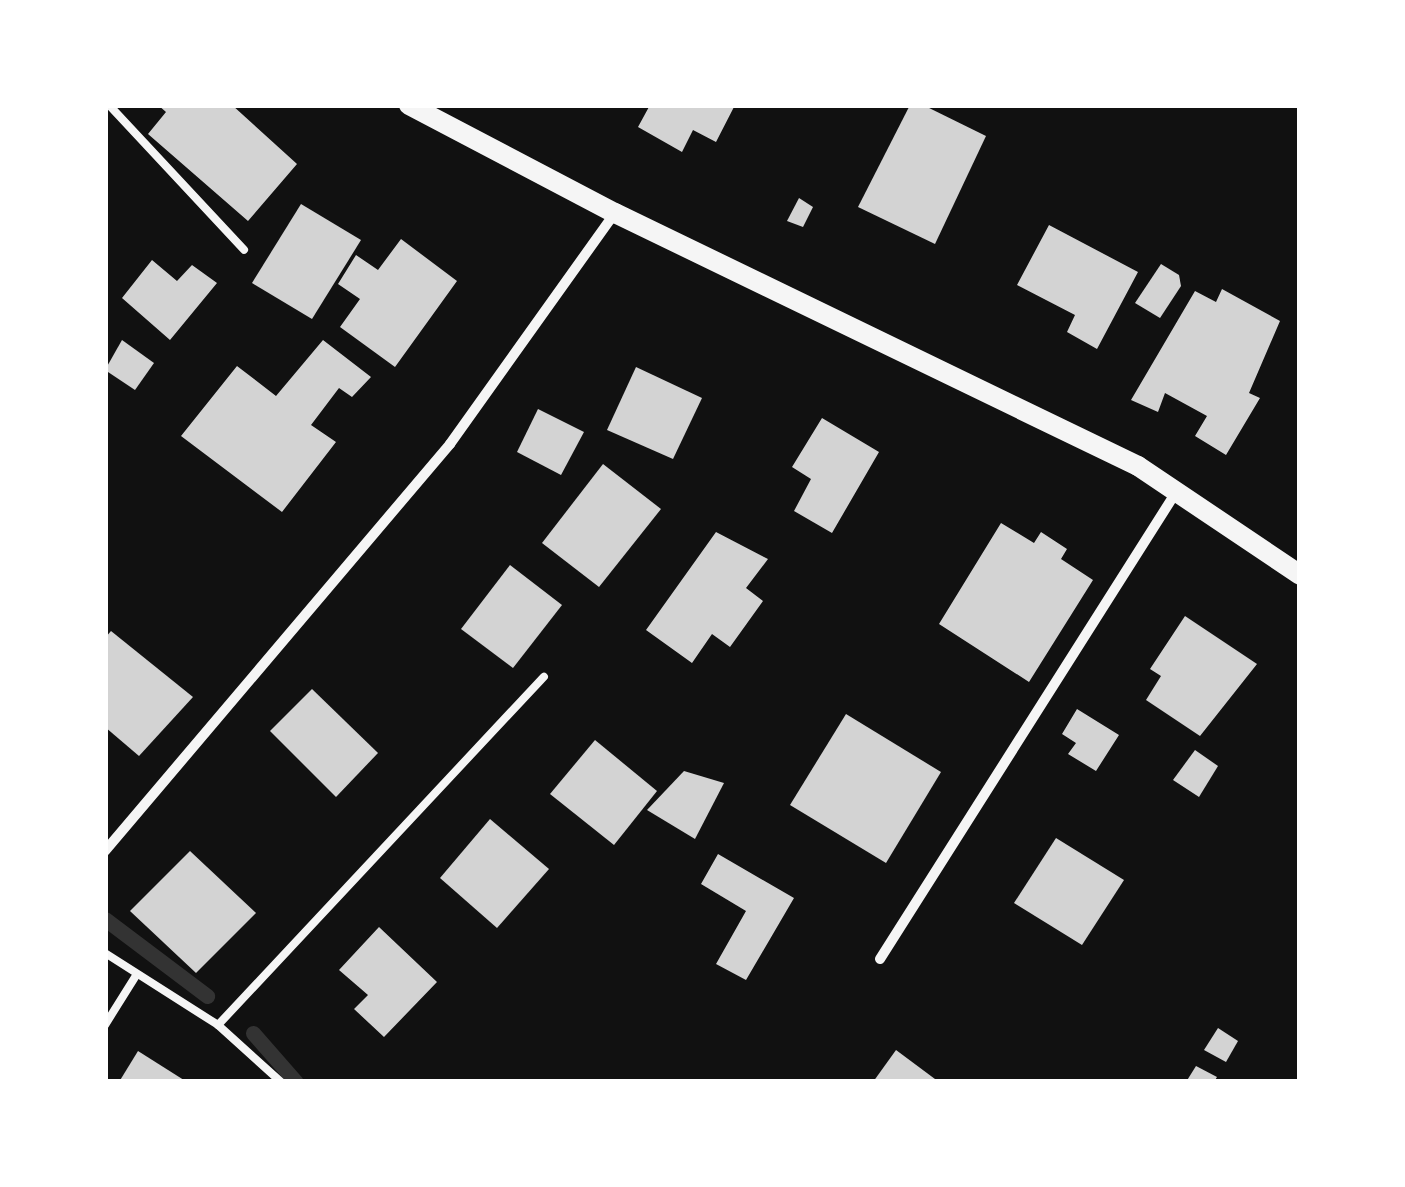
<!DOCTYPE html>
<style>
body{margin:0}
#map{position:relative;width:1405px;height:1187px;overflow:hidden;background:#111;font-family:"Public Sans",sans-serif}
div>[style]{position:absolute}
.stream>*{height:15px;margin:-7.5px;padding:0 7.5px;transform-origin:7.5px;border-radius:7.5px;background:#333}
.building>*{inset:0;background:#d3d3d3}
.service>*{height:8px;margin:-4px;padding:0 4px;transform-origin:4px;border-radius:4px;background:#f5f5f5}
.minor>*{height:10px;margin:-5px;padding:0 5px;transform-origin:5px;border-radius:5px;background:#f5f5f5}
.secondary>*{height:20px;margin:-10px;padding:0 10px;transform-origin:10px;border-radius:10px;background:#f5f5f5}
span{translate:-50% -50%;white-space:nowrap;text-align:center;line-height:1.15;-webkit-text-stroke:9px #fff;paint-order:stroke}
.frame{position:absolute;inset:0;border:108px solid #fff;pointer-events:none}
</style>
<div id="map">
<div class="stream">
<i style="left:105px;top:919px;width:128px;rotate:37deg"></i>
<i style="left:253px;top:1033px;width:65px;rotate:48.7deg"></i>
</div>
<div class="building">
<i style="clip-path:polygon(158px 105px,232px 105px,297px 164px,248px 221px,148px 134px,166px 112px)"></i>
<i style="clip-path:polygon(650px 105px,735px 105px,716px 142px,693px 130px,682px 152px,638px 127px)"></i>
<i style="clip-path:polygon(910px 105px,923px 105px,986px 136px,935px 244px,858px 207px)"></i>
<i style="clip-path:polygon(799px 198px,813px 207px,803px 227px,787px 221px)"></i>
<i style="clip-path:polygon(301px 204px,361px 240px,312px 319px,252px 283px)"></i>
<i style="clip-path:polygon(1049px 225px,1138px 272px,1097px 349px,1067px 332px,1075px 315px,1017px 285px)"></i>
<i style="clip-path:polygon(401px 239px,457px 281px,395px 367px,340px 327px,360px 299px,338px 284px,356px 255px,378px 270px)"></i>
<i style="clip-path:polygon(152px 260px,177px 281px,192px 265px,217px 283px,170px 340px,122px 298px)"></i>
<i style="clip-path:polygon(1161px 264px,1179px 275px,1181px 286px,1160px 318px,1135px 303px)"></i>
<i style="clip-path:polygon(1222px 289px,1280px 321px,1249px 393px,1260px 398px,1226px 455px,1195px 436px,1207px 416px,1165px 393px,1158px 412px,1131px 400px,1195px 291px,1216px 302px)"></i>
<i style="clip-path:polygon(122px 340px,154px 363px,135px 390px,105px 370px)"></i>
<i style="clip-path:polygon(323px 340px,371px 377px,352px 397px,339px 388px,311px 425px,336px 442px,282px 512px,181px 436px,237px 366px,276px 396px)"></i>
<i style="clip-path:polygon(636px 367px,702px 398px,673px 459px,607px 430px)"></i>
<i style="clip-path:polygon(538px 409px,584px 432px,561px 475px,517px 452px)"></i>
<i style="clip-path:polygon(822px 418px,879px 452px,832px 533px,794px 511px,811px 479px,792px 467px)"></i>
<i style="clip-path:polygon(603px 464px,661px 509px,599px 587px,542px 543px)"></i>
<i style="clip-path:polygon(1001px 523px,1034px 543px,1041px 532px,1067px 549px,1061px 559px,1093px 580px,1029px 682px,939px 624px)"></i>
<i style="clip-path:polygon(716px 532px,768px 559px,746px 588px,763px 601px,730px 647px,712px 634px,692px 663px,646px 630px)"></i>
<i style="clip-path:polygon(510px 565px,562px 605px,513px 668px,461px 629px)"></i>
<i style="clip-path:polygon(1185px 616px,1257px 664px,1200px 736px,1146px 700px,1161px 676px,1150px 669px)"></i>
<i style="clip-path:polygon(111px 631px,193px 697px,139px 756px,105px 727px,105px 638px)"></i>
<i style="clip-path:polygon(312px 689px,378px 753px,336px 797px,270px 731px)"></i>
<i style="clip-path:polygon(1077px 709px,1119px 735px,1096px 771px,1068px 754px,1076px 743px,1062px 734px)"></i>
<i style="clip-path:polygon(846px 714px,941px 772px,886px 863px,790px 805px)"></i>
<i style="clip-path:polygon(595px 740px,657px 791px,614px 845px,550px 794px)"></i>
<i style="clip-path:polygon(1195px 750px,1218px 766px,1199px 797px,1173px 780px)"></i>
<i style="clip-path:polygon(684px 771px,724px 783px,695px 839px,647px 810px)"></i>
<i style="clip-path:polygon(490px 819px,549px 869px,497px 928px,440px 878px)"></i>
<i style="clip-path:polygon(1056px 838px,1124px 880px,1082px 945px,1014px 903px)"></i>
<i style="clip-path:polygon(190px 851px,256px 913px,196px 973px,130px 911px)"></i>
<i style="clip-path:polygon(718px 854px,794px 898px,746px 980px,716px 964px,746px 911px,701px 884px)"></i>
<i style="clip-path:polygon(379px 927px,437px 982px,384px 1037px,354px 1009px,368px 995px,339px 970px)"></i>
<i style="clip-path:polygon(1218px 1028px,1238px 1041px,1226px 1062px,1204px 1050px)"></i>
<i style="clip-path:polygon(896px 1050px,939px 1082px,873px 1082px)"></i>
<i style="clip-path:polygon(138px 1051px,187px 1082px,119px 1082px)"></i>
<i style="clip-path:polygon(1196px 1066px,1217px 1077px,1214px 1082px,1186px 1082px)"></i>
</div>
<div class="service">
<i style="left:109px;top:105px;width:198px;rotate:47deg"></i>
<i style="left:105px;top:953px;width:134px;rotate:32.5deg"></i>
<i style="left:218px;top:1025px;width:85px;rotate:42.1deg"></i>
<i style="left:105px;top:1025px;width:60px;rotate:-57.9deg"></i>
<i style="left:218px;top:1025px;width:477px;rotate:-46.9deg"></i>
</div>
<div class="minor">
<i style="left:105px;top:851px;width:534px;rotate:-49.71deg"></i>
<i style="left:450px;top:444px;width:284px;rotate:-54.5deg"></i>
<i style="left:880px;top:959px;width:557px;rotate:-57.62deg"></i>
</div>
<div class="secondary">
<i style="left:409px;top:105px;width:233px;rotate:27.7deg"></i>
<i style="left:615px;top:213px;width:581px;rotate:25.82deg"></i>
<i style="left:1138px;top:466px;width:195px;rotate:33.9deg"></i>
</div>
<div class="frame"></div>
</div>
